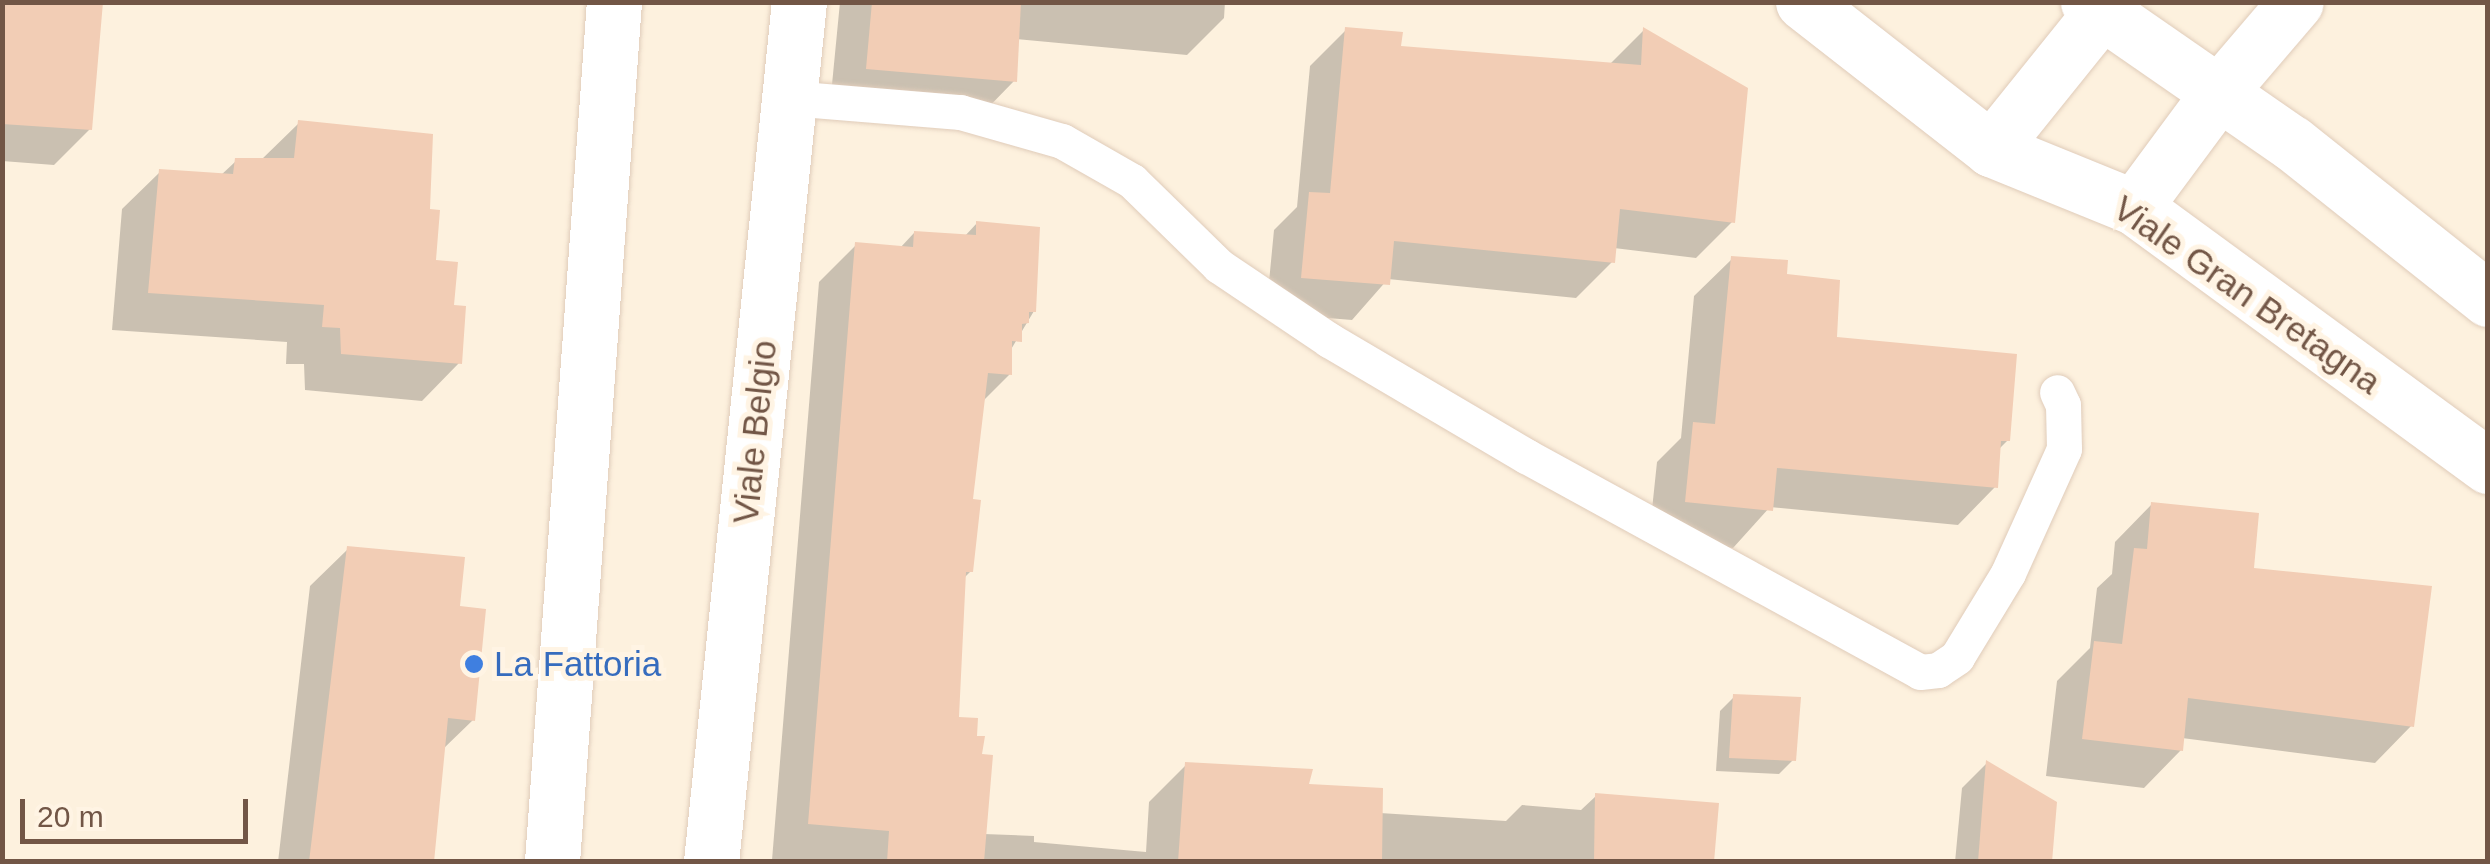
<!DOCTYPE html>
<style>
body{margin:0}
#map{position:relative;width:2490px;height:864px;overflow:hidden;background:#fdf1de;font-family:Arial,sans-serif}
div>[style]{position:absolute}
.shadow>*{inset:0;background:#0003}
.building>*{inset:0;background:#f2cdb5}
.roads{filter:drop-shadow(0 0 2px #e0ccba) drop-shadow(0 0 2px #e0ccba)}
.service>*{height:35px;margin:-17.5px;padding:0 17.5px;transform-origin:17.5px;border-radius:17.5px;background:#fff}
.minor>*{height:55px;margin:-27.5px;padding:0 27.5px;transform-origin:27.5px;border-radius:27.5px;background:#fff}
.tertiary>*{height:55px;margin:-27.5px;padding:0 27.5px;transform-origin:27.5px;border-radius:27.5px;background:#fff}
.dots>*{width:28px;height:28px;translate:-50% -50%;box-sizing:border-box;border:5px solid #fff4e4;border-radius:50%}
span{translate:-50% -50%;white-space:nowrap;text-align:center;line-height:1.15;-webkit-text-stroke:10px #fff4e4;paint-order:stroke}
.street-label{font-size:35px;color:#725646}
.shop-label{font-size:35px;color:#366cbe}
.left{translate:0 -50%;text-align:left}
.frame{position:absolute;inset:0;border:5px solid #725646;pointer-events:none}
.scale{position:absolute;left:20px;top:799px;width:228px;height:45px;box-sizing:border-box;border:5px solid #725646;border-top:0;padding-left:12px;font-size:30px;line-height:35px;white-space:nowrap;color:#725646;-webkit-text-stroke:8px #fff4e4;paint-order:stroke}
</style>
<div id="map">
<div class="shadow">
<i style="clip-path:polygon(2px 2px,90px 129px,54px 165px,2px 161px)"></i>
<i style="clip-path:polygon(840px 2px,1225px 2px,1224px 18px,1187px 55px,1016px 39px,1014px 81px,977px 119px,830px 105px)"></i>
<i style="clip-path:polygon(1346px 30px,1399px 48px,1609px 65px,1644px 30px,1732px 222px,1696px 258px,1614px 248px,1612px 262px,1576px 298px,1388px 279px,1352px 320px,1266px 313px,1274px 230px,1297px 207px,1310px 66px)"></i>
<i style="clip-path:polygon(299px 123px,427px 211px,433px 263px,452px 308px,459px 363px,422px 401px,305px 390px,304px 364px,286px 364px,287px 342px,112px 330px,122px 209px,160px 172px,220px 176px,236px 161px,261px 160px)"></i>
<i style="clip-path:polygon(977px 223px,1034px 311px,1010px 351px,1010px 374px,982px 402px,970px 501px,971px 571px,963px 579px,956px 720px,984px 834px,1034px 836px,1034px 842px,1146px 852px,1149px 802px,1186px 765px,1306px 786px,1380px 813px,1506px 821px,1522px 805px,1581px 810px,1596px 796px,1712px 862px,772px 860px,819px 282px,856px 245px,899px 249px,914px 233px,964px 237px)"></i>
<i style="clip-path:polygon(1732px 259px,1784px 276px,1834px 339px,2008px 440px,1998px 450px,1995px 487px,1958px 525px,1770px 507px,1733px 548px,1649px 538px,1657px 462px,1681px 438px,1694px 296px)"></i>
<i style="clip-path:polygon(2152px 504px,2251px 571px,2412px 725px,2375px 763px,2182px 738px,2181px 750px,2144px 788px,2046px 776px,2057px 681px,2090px 648px,2097px 588px,2112px 574px,2115px 542px)"></i>
<i style="clip-path:polygon(348px 549px,457px 608px,473px 720px,442px 750px,431px 862px,278px 862px,310px 586px)"></i>
<i style="clip-path:polygon(1734px 697px,1793px 760px,1779px 774px,1716px 771px,1720px 711px)"></i>
<i style="clip-path:polygon(1987px 763px,2050px 862px,1955px 862px,1962px 788px)"></i>
</div>
<div class="building">
<i style="clip-path:polygon(2px 2px,103px 2px,92px 130px,2px 124px)"></i>
<i style="clip-path:polygon(872px 2px,1021px 2px,1017px 82px,866px 69px)"></i>
<i style="clip-path:polygon(1345px 27px,1403px 32px,1401px 46px,1641px 65px,1643px 27px,1748px 88px,1735px 223px,1620px 209px,1615px 263px,1394px 241px,1390px 285px,1301px 278px,1309px 192px,1330px 193px)"></i>
<i style="clip-path:polygon(298px 120px,433px 134px,430px 209px,440px 210px,436px 260px,458px 262px,454px 305px,466px 306px,462px 364px,341px 354px,340px 328px,322px 327px,324px 305px,148px 293px,159px 169px,233px 174px,235px 158px,294px 158px)"></i>
<i style="clip-path:polygon(976px 221px,1040px 227px,1036px 312px,1029px 312px,1029px 323px,1022px 324px,1022px 342px,1012px 341px,1012px 375px,988px 373px,973px 499px,981px 500px,973px 572px,966px 572px,959px 717px,978px 718px,977px 736px,985px 736px,982px 754px,993px 755px,984px 862px,887px 862px,889px 831px,808px 824px,855px 242px,913px 247px,914px 231px,976px 235px)"></i>
<i style="clip-path:polygon(1731px 256px,1788px 260px,1787px 274px,1840px 280px,1837px 337px,2017px 354px,2010px 441px,2001px 441px,1998px 488px,1777px 468px,1773px 511px,1685px 502px,1693px 422px,1715px 424px)"></i>
<i style="clip-path:polygon(2151px 502px,2259px 513px,2254px 568px,2432px 586px,2414px 727px,2188px 698px,2183px 751px,2082px 739px,2094px 641px,2122px 644px,2134px 548px,2147px 549px)"></i>
<i style="clip-path:polygon(347px 546px,465px 557px,460px 606px,486px 609px,475px 721px,448px 718px,434px 862px,309px 862px)"></i>
<i style="clip-path:polygon(1733px 694px,1801px 697px,1796px 761px,1729px 758px)"></i>
<i style="clip-path:polygon(1986px 760px,2057px 802px,2052px 862px,1978px 862px)"></i>
<i style="clip-path:polygon(1185px 762px,1313px 769px,1309px 784px,1383px 788px,1382px 862px,1178px 862px)"></i>
<i style="clip-path:polygon(1595px 793px,1719px 803px,1714px 862px,1594px 862px)"></i>
</div>
<div class="roads">
<div class="service">
<i style="left:789px;top:98px;width:172px;rotate:4.7deg"></i>
<i style="left:960px;top:112px;width:106px;rotate:15.9deg"></i>
<i style="left:1062px;top:141px;width:81px;rotate:29.7deg"></i>
<i style="left:1132px;top:181px;width:122px;rotate:44.3deg"></i>
<i style="left:1219px;top:266px;width:133px;rotate:33.9deg"></i>
<i style="left:1329px;top:340px;width:229px;rotate:30.5deg"></i>
<i style="left:1526px;top:456px;width:449px;rotate:28.7deg"></i>
<i style="left:1920px;top:672px;width:18px;rotate:-6deg"></i>
<i style="left:1938px;top:670px;width:23px;rotate:-34deg"></i>
<i style="left:1957px;top:657px;width:98px;rotate:-58.7deg"></i>
<i style="left:2008px;top:573px;width:136px;rotate:-65.7deg"></i>
<i style="left:2064px;top:449px;width:44px;rotate:-91.3deg"></i>
<i style="left:2063px;top:405px;width:14px;rotate:-115deg"></i>
</div>
<div class="minor">
<i style="left:1991px;top:149px;width:189px;rotate:-51.2deg"></i>
<i style="left:2134px;top:207px;width:143px;rotate:-53.5deg"></i>
<i style="left:2219px;top:92px;width:118px;rotate:-49.5deg"></i>
<i style="left:552px;top:862px;width:862px;rotate:-85.88deg"></i>
<i style="left:711px;top:862px;width:864px;rotate:-84.16deg"></i>
</div>
<div class="tertiary">
<i style="left:1803px;top:2px;width:239px;rotate:38deg"></i>
<i style="left:1991px;top:149px;width:154px;rotate:22.1deg"></i>
<i style="left:2134px;top:207px;width:439px;rotate:36.2deg"></i>
<i style="left:2088px;top:2px;width:248px;rotate:34.7deg"></i>
<i style="left:2292px;top:143px;width:251px;rotate:38.5deg"></i>
</div>
</div>
<div class="dots">
<i style="left:474px;top:664px;background:#3f7fe0"></i>
</div>
<div class="street-label">
<span style="left:2247px;top:295px;rotate:35deg">Viale Gran Bretagna</span>
<span style="left:755px;top:432px;rotate:-84deg">Viale Belgio</span>
</div>
<div class="shop-label">
<span class="left" style="left:494px;top:664px">La Fattoria</span>
</div>
<div class="frame"></div>
<div class="scale">20 m</div>
</div>
